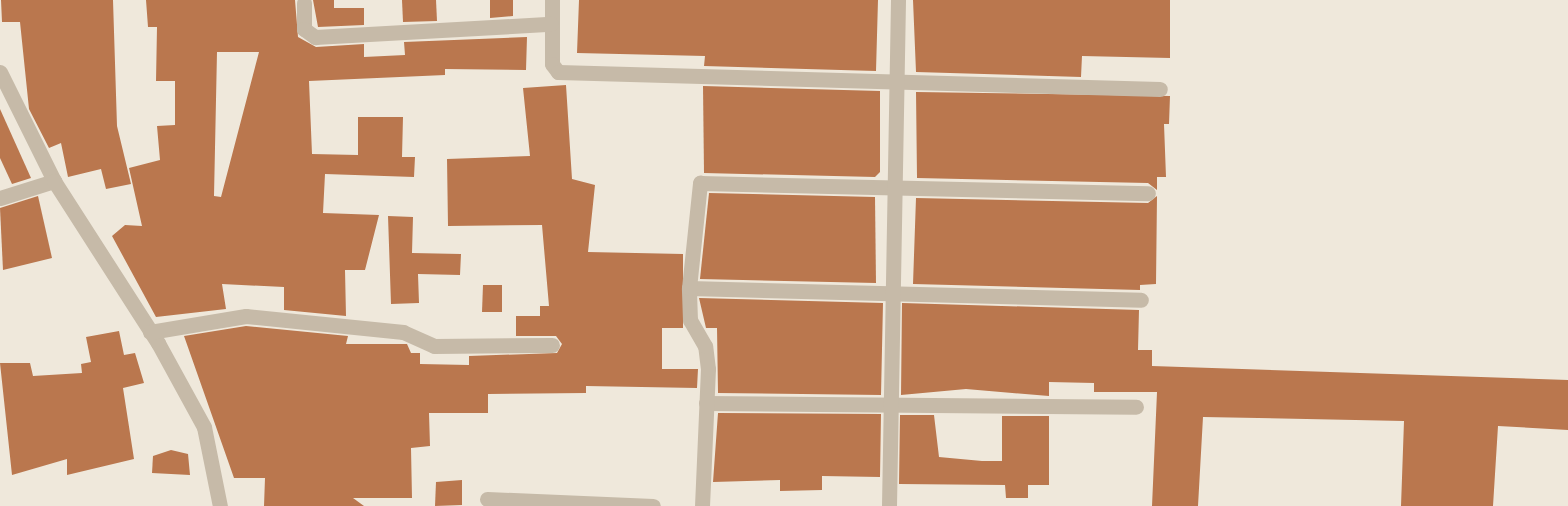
<!DOCTYPE html>
<style>
body{margin:0}
#map{position:relative;width:1568px;height:506px;overflow:hidden;background:#efe8db;font-family:"Sofia Sans Condensed",sans-serif}
div>[style]{position:absolute}
.building>*{inset:0;background:#ba774e}
.minor>*{height:15px;margin:-7.5px;padding:0 7.5px;transform-origin:7.5px;border-radius:7.5px;background:#c6baa8}
span{translate:-50% -50%;white-space:nowrap;text-align:center;line-height:1.15;-webkit-text-stroke:4.5px #f7f2e7;paint-order:stroke}
</style>
<div id="map">
<div class="building">
<i style="clip-path:polygon(1px 0,113px 0,117px 126px,131px 184px,106px 189px,101px 169px,68px 177px,61px 143px,49px 148px,29px 109px,20px 22px,2px 22px)"></i>
<i style="clip-path:polygon(evenodd,146px 0,295px 0,298px 37px,316px 47px,364px 44px,364px 57px,405px 55px,404px 42px,527px 37px,526px 70px,445px 69px,445px 75px,309px 81px,312px 154px,358px 155px,358px 117px,403px 117px,402px 157px,415px 157px,414px 177px,325px 174px,323px 213px,379px 215px,365px 270px,345px 270px,346px 316px,284px 310px,284px 287px,222px 284px,226px 309px,156px 317px,112px 236px,125px 225px,142px 226px,129px 168px,160px 160px,157px 126px,175px 125px,175px 81px,156px 81px,157px 27px,148px 27px,146px 0,217px 52px,259px 52px,221px 197px,214px 196px,217px 52px)"></i>
<i style="clip-path:polygon(313px 0,334px 0,334px 8px,364px 8px,364px 25px,318px 27px)"></i>
<i style="clip-path:polygon(402px 0,436px 0,437px 21px,403px 22px)"></i>
<i style="clip-path:polygon(490px 0,513px 0,513px 16px,490px 18px)"></i>
<i style="clip-path:polygon(579px 0,878px 0,876px 71px,704px 66px,705px 56px,577px 53px)"></i>
<i style="clip-path:polygon(913px 0,1170px 0,1170px 58px,1082px 56px,1081px 77px,916px 72px)"></i>
<i style="clip-path:polygon(566px 85px,572px 179px,595px 185px,588px 252px,683px 254px,683px 328px,662px 328px,662px 369px,698px 369px,697px 388px,586px 386px,586px 393px,488px 394px,488px 413px,429px 413px,430px 446px,411px 448px,412px 498px,353px 498px,364px 506px,264px 506px,265px 478px,234px 478px,184px 336px,246px 326px,348px 336px,346px 344px,407px 344px,411px 353px,420px 353px,420px 364px,469px 365px,469px 356px,557px 353px,562px 344px,556px 336px,516px 336px,516px 316px,540px 316px,540px 306px,549px 306px,542px 225px,448px 226px,447px 159px,530px 156px,523px 88px)"></i>
<i style="clip-path:polygon(703px 86px,880px 91px,880px 172px,875px 177px,704px 173px)"></i>
<i style="clip-path:polygon(916px 92px,1170px 96px,1169px 124px,1164px 124px,1166px 177px,1157px 177px,1157px 190px,1148px 183px,917px 178px)"></i>
<i style="clip-path:polygon(0 109px,31px 178px,12px 184px,0 158px)"></i>
<i style="clip-path:polygon(709px 193px,875px 197px,876px 283px,700px 279px)"></i>
<i style="clip-path:polygon(38px 196px,52px 258px,3px 270px,0 208px)"></i>
<i style="clip-path:polygon(1157px 196px,1156px 284px,1140px 285px,1140px 290px,913px 284px,916px 198px,1148px 203px)"></i>
<i style="clip-path:polygon(388px 216px,413px 217px,412px 253px,461px 254px,460px 275px,418px 274px,419px 303px,391px 304px)"></i>
<i style="clip-path:polygon(483px 285px,502px 285px,502px 312px,482px 312px)"></i>
<i style="clip-path:polygon(699px 298px,883px 303px,881px 395px,718px 393px,717px 328px,706px 328px)"></i>
<i style="clip-path:polygon(902px 303px,1139px 310px,1138px 350px,1152px 350px,1152px 366px,1568px 380px,1568px 430px,1498px 426px,1493px 506px,1401px 506px,1404px 421px,1203px 417px,1198px 506px,1152px 506px,1157px 392px,1094px 392px,1094px 383px,1049px 382px,1049px 396px,966px 389px,901px 395px)"></i>
<i style="clip-path:polygon(119px 331px,124px 355px,135px 353px,144px 383px,123px 388px,134px 459px,67px 475px,67px 459px,12px 475px,0 363px,30px 363px,33px 376px,82px 373px,81px 364px,91px 362px,86px 337px)"></i>
<i style="clip-path:polygon(718px 413px,881px 414px,880px 477px,822px 476px,822px 490px,780px 491px,780px 480px,713px 482px)"></i>
<i style="clip-path:polygon(900px 415px,934px 415px,939px 457px,982px 461px,1002px 461px,1002px 416px,1049px 416px,1049px 485px,1028px 485px,1028px 498px,1006px 498px,1005px 485px,899px 484px)"></i>
<i style="clip-path:polygon(171px 450px,188px 454px,190px 475px,152px 473px,153px 456px)"></i>
<i style="clip-path:polygon(462px 480px,462px 505px,435px 506px,436px 482px)"></i>
</div>
<div class="minor">
<i style="left:552px;top:0;width:64px;rotate:90deg"></i>
<i style="left:552px;top:64px;width:10px;rotate:53deg"></i>
<i style="left:558px;top:72px;width:602px;rotate:1.62deg"></i>
<i style="left:304px;top:3px;width:26px;rotate:90deg"></i>
<i style="left:304px;top:29px;width:14px;rotate:36deg"></i>
<i style="left:315px;top:37px;width:236px;rotate:-3.2deg"></i>
<i style="left:0;top:72px;width:122px;rotate:63.6deg"></i>
<i style="left:0;top:198px;width:57px;rotate:-17.5deg"></i>
<i style="left:54px;top:181px;width:193px;rotate:57.3deg"></i>
<i style="left:158px;top:343px;width:96px;rotate:61.3deg"></i>
<i style="left:204px;top:427px;width:81px;rotate:78.6deg"></i>
<i style="left:689px;top:288px;width:452px;rotate:1.5deg"></i>
<i style="left:150px;top:332px;width:97px;rotate:-9.5deg"></i>
<i style="left:246px;top:316px;width:158px;rotate:5.8deg"></i>
<i style="left:403px;top:332px;width:34px;rotate:24deg"></i>
<i style="left:434px;top:346px;width:118px;rotate:-0.5deg"></i>
<i style="left:706px;top:403px;width:430px;rotate:0.5deg"></i>
<i style="left:487px;top:499px;width:166px;rotate:2.4deg"></i>
<i style="left:702px;top:506px;width:137px;rotate:-87.5deg"></i>
<i style="left:708px;top:369px;width:23px;rotate:-97deg"></i>
<i style="left:705px;top:346px;width:30px;rotate:-120deg"></i>
<i style="left:690px;top:320px;width:32px;rotate:-92deg"></i>
<i style="left:689px;top:288px;width:106px;rotate:-84deg"></i>
<i style="left:700px;top:183px;width:448px;rotate:1.3deg"></i>
<i style="left:889px;top:506px;width:506px;rotate:-88.98deg"></i>
</div>
</div>
